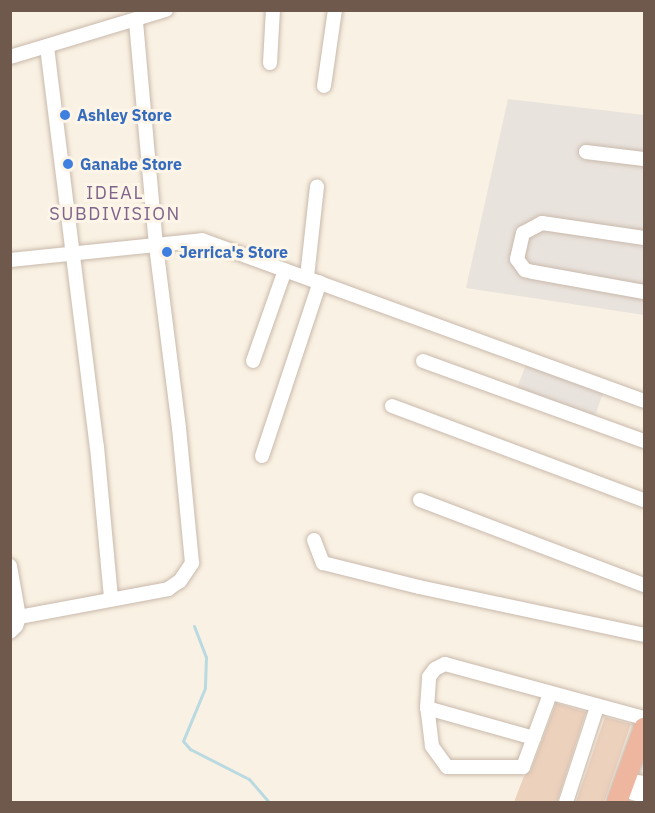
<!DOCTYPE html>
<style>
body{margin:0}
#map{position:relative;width:655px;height:813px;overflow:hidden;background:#f9f1e3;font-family:"IBM Plex Sans",sans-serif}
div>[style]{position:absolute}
.industrial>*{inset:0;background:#e9e3dd}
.stream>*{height:3px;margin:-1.5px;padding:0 1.5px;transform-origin:1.5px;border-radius:1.5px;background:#badae1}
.building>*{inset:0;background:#ecd1bd}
.roads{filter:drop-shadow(0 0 2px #c9b9ab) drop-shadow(0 0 2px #c9b9ab)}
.minor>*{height:14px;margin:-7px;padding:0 7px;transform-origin:7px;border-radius:7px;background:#fff}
.highway>*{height:20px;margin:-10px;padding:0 10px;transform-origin:10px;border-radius:10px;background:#eeb69f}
.dots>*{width:16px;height:16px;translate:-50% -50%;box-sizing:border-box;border:3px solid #fdf5e8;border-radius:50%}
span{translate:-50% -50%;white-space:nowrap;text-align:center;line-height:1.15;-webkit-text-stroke:6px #fdf5e8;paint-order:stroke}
.shop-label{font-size:16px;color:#366cbe;font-weight:700}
.left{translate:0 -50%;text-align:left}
.neighbourhood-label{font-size:18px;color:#7f648b;letter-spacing:1.5px}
.frame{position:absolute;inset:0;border:12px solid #6f594c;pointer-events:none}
</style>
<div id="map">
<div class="industrial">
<i style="clip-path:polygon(508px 99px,644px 115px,644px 315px,466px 288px)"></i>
<i style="clip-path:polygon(527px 362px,604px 390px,595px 416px,517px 388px)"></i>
</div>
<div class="stream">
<i style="left:194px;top:626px;width:33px;rotate:69deg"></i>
<i style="left:206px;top:657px;width:31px;rotate:92deg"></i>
<i style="left:205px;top:688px;width:57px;rotate:112.5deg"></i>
<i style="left:183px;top:741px;width:11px;rotate:49deg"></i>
<i style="left:190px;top:749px;width:66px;rotate:27deg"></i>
<i style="left:249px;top:779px;width:30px;rotate:49deg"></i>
</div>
<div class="building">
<i style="clip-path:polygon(556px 703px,586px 712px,557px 802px,514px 802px,524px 776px,531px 770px)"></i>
<i style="clip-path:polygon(605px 717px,631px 724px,604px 802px,576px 802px)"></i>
</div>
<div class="roads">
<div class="minor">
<i style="left:47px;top:47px;width:403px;rotate:82.9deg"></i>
<i style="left:97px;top:447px;width:152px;rotate:84.7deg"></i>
<i style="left:10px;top:57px;width:163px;rotate:-16.8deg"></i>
<i style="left:270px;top:63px;width:53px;rotate:-86.8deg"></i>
<i style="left:324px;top:86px;width:77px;rotate:-81.8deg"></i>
<i style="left:586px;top:152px;width:58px;rotate:6.9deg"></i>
<i style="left:644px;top:238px;width:103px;rotate:-171.6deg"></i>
<i style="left:542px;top:223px;width:21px;rotate:152deg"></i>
<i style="left:523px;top:233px;width:27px;rotate:103deg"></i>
<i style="left:517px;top:259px;width:14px;rotate:54deg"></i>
<i style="left:525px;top:270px;width:8px;rotate:14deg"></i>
<i style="left:533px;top:272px;width:113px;rotate:10.2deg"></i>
<i style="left:10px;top:260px;width:193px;rotate:-5.9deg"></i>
<i style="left:202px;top:240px;width:470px;rotate:20deg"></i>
<i style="left:307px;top:277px;width:91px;rotate:-83.7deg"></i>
<i style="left:253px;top:361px;width:96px;rotate:-70.6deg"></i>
<i style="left:423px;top:361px;width:235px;rotate:19.9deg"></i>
<i style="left:392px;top:406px;width:269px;rotate:20.5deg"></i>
<i style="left:262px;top:456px;width:183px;rotate:-71.6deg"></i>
<i style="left:420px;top:500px;width:240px;rotate:20.8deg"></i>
<i style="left:314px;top:540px;width:25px;rotate:69deg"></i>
<i style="left:323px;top:563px;width:99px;rotate:14deg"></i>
<i style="left:419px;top:587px;width:230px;rotate:12deg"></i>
<i style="left:10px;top:566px;width:52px;rotate:80deg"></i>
<i style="left:19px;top:617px;width:9px;rotate:108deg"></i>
<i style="left:16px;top:626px;width:8px;rotate:135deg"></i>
<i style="left:19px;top:617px;width:152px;rotate:-10.6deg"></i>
<i style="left:168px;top:589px;width:14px;rotate:-34deg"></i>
<i style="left:180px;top:581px;width:22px;rotate:-56deg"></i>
<i style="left:192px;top:563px;width:136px;rotate:-95.5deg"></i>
<i style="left:179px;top:428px;width:183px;rotate:-97.2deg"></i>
<i style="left:156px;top:246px;width:227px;rotate:-95.1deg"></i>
<i style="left:550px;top:694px;width:78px;rotate:110.3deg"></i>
<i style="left:523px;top:767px;width:76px;rotate:180deg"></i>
<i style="left:447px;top:767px;width:26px;rotate:-126deg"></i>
<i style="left:432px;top:746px;width:38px;rotate:-97deg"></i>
<i style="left:427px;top:708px;width:31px;rotate:-86deg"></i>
<i style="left:429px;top:677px;width:10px;rotate:-53deg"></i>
<i style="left:435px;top:669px;width:11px;rotate:-27deg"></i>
<i style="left:445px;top:664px;width:206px;rotate:15.2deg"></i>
<i style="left:427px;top:708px;width:111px;rotate:15.7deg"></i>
<i style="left:637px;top:782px;width:7px;rotate:8deg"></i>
<i style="left:633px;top:793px;width:11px;rotate:15deg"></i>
<i style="left:566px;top:802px;width:100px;rotate:-71.9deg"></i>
</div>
<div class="highway">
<i style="left:617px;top:802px;width:79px;rotate:-70deg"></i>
</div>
</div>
<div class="dots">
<i style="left:65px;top:115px;background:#3f7fe0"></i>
<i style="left:68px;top:164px;background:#3f7fe0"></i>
<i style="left:167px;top:252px;background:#3f7fe0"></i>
</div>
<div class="shop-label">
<span class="left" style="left:77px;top:115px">Ashley Store</span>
<span class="left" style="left:80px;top:164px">Ganabe Store</span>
<span class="left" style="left:179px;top:252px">Jerrica's Store</span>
</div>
<div class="neighbourhood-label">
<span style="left:115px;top:204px">IDEAL<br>SUBDIVISION</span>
</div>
<div class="frame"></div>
</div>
